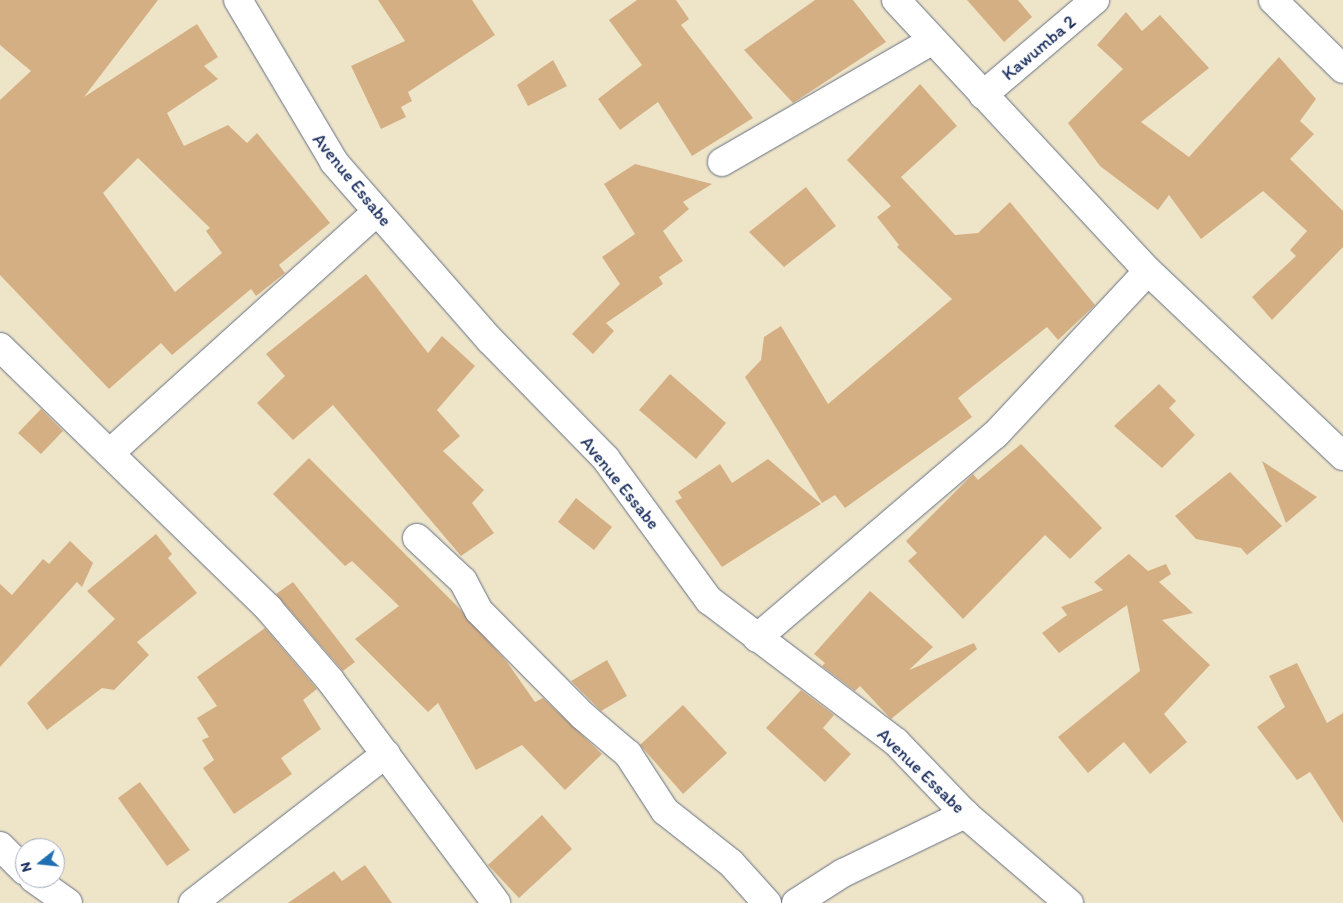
<!DOCTYPE html>
<style>
body{margin:0}
#map{position:relative;width:1343px;height:903px;overflow:hidden;background:#eee5c9;font-family:Itim,sans-serif}
div>[style]{position:absolute}
.building>*{inset:0;background:#d5af84}
.roads{filter:drop-shadow(0 0 1px #656f83) drop-shadow(0 0 1px #656f83)}
.minor>*{height:28px;margin:-14px;padding:0 14px;transform-origin:14px;border-radius:14px;background:#fff}
span{translate:-50% -50%;white-space:nowrap;text-align:center;line-height:1.15;-webkit-text-stroke:4px #fff;paint-order:stroke}
.street-label{font-size:18px;color:#1b2f5e}
.north{position:absolute;left:15px;top:838px;width:50px;height:50px;box-sizing:border-box;background:#fff;border:1px solid #a4acbf;border-radius:50%;rotate:254deg;font-size:14px;font-weight:700;line-height:20px;text-align:center;color:#1b2f5e}
.north::after{content:'';display:block;margin:auto;width:18px;height:22px;background:#1f6fb2;clip-path:polygon(50% 0,100% 100%,50% 72%,0 100%)}
</style>
<div id="map">
<div class="building">
<i style="clip-path:polygon(evenodd,0 0,158px 0,84px 97px,197px 24px,218px 57px,204px 66px,218px 79px,167px 113px,184px 146px,228px 125px,247px 143px,257px 133px,330px 223px,279px 265px,285px 273px,256px 296px,251px 289px,172px 355px,161px 343px,109px 389px,0 275px,0 100px,31px 71px,0 45px,0 0,138px 158px,210px 228px,206px 231px,222px 253px,175px 292px,103px 193px,138px 158px)"></i>
<i style="clip-path:polygon(378px 0,472px 0,495px 35px,408px 92px,412px 101px,401px 107px,406px 117px,381px 129px,351px 66px,405px 41px)"></i>
<i style="clip-path:polygon(637px 0,676px 0,689px 19px,681px 25px,753px 118px,692px 156px,658px 102px,620px 130px,598px 99px,642px 65px,609px 20px)"></i>
<i style="clip-path:polygon(815px 0,853px 0,886px 42px,793px 103px,744px 50px)"></i>
<i style="clip-path:polygon(967px 0,1018px 0,1032px 17px,1004px 42px)"></i>
<i style="clip-path:polygon(1126px 12px,1142px 31px,1160px 15px,1209px 68px,1141px 122px,1189px 157px,1279px 57px,1316px 99px,1300px 121px,1314px 134px,1290px 159px,1343px 211px,1343px 247px,1272px 320px,1252px 297px,1296px 256px,1290px 250px,1307px 231px,1263px 191px,1201px 239px,1169px 195px,1158px 210px,1100px 166px,1068px 123px,1123px 69px,1097px 45px)"></i>
<i style="clip-path:polygon(553px 60px,567px 86px,528px 106px,517px 85px)"></i>
<i style="clip-path:polygon(920px 84px,957px 126px,901px 177px,955px 235px,978px 233px,1010px 202px,1095px 305px,1058px 340px,1047px 327px,958px 398px,972px 417px,845px 508px,835px 495px,822px 503px,745px 377px,761px 360px,764px 337px,781px 326px,828px 404px,952px 299px,897px 247px,899px 245px,877px 217px,891px 206px,847px 160px)"></i>
<i style="clip-path:polygon(635px 164px,712px 184px,683px 202px,689px 209px,663px 231px,683px 261px,659px 277px,663px 284px,606px 323px,614px 331px,593px 354px,572px 334px,620px 284px,602px 257px,635px 234px,604px 184px)"></i>
<i style="clip-path:polygon(806px 187px,836px 226px,784px 267px,749px 232px)"></i>
<i style="clip-path:polygon(366px 274px,428px 353px,442px 336px,475px 366px,437px 410px,460px 436px,443px 451px,484px 490px,472px 503px,494px 533px,461px 556px,333px 405px,293px 440px,257px 403px,285px 376px,266px 354px)"></i>
<i style="clip-path:polygon(670px 374px,726px 423px,696px 459px,639px 410px)"></i>
<i style="clip-path:polygon(1159px 384px,1176px 401px,1169px 408px,1195px 435px,1162px 468px,1114px 426px)"></i>
<i style="clip-path:polygon(41px 409px,63px 431px,41px 454px,18px 433px)"></i>
<i style="clip-path:polygon(1021px 444px,1102px 528px,1070px 559px,1045px 535px,963px 619px,908px 561px,917px 553px,906px 541px,973px 474px,978px 480px)"></i>
<i style="clip-path:polygon(309px 458px,458px 607px,507px 662px,535px 702px,543px 698px,602px 754px,565px 790px,522px 745px,476px 770px,438px 703px,428px 712px,355px 639px,399px 606px,352px 561px,345px 566px,273px 494px)"></i>
<i style="clip-path:polygon(768px 459px,821px 504px,722px 567px,675px 501px,682px 498px,678px 492px,720px 464px,732px 483px)"></i>
<i style="clip-path:polygon(1262px 461px,1317px 497px,1286px 523px)"></i>
<i style="clip-path:polygon(1230px 472px,1282px 526px,1247px 555px,1241px 548px,1196px 539px,1175px 516px)"></i>
<i style="clip-path:polygon(576px 498px,612px 527px,594px 550px,558px 522px)"></i>
<i style="clip-path:polygon(156px 534px,172px 554px,168px 558px,197px 593px,137px 642px,149px 655px,114px 690px,102px 688px,47px 730px,27px 703px,115px 619px,87px 591px)"></i>
<i style="clip-path:polygon(70px 541px,93px 563px,82px 587px,77px 582px,0 667px,0 584px,12px 595px,43px 559px,49px 564px)"></i>
<i style="clip-path:polygon(1129px 554px,1148px 571px,1166px 564px,1171px 574px,1159px 582px,1193px 613px,1162px 620px,1210px 665px,1164px 714px,1187px 742px,1150px 774px,1124px 742px,1088px 773px,1058px 737px,1140px 671px,1127px 605px,1059px 653px,1042px 633px,1067px 615px,1061px 607px,1103px 590px,1094px 582px)"></i>
<i style="clip-path:polygon(293px 582px,355px 662px,343px 671px,276px 594px)"></i>
<i style="clip-path:polygon(870px 591px,933px 647px,909px 670px,974px 643px,977px 649px,891px 719px,860px 686px,855px 691px,822px 666px,825px 663px,814px 654px)"></i>
<i style="clip-path:polygon(265px 628px,317px 689px,303px 700px,321px 729px,281px 758px,292px 774px,234px 814px,203px 768px,214px 760px,202px 740px,209px 737px,197px 718px,217px 706px,197px 677px)"></i>
<i style="clip-path:polygon(607px 660px,627px 696px,601px 711px,571px 681px)"></i>
<i style="clip-path:polygon(1297px 663px,1327px 723px,1343px 713px,1343px 823px,1310px 772px,1297px 780px,1257px 727px,1285px 707px,1269px 676px)"></i>
<i style="clip-path:polygon(801px 690px,834px 715px,823px 728px,851px 754px,825px 782px,766px 728px)"></i>
<i style="clip-path:polygon(683px 705px,727px 753px,683px 794px,640px 745px)"></i>
<i style="clip-path:polygon(140px 782px,190px 850px,167px 866px,118px 798px)"></i>
<i style="clip-path:polygon(542px 815px,572px 849px,519px 898px,488px 865px)"></i>
<i style="clip-path:polygon(365px 865px,392px 903px,288px 903px,334px 871px,342px 881px)"></i>
</div>
<div class="roads">
<div class="minor">
<i style="left:238px;top:0;width:188px;rotate:59.3deg"></i>
<i style="left:334px;top:162px;width:237px;rotate:48.8deg"></i>
<i style="left:490px;top:340px;width:166px;rotate:45.7deg"></i>
<i style="left:606px;top:459px;width:175px;rotate:53.9deg"></i>
<i style="left:709px;top:600px;width:235px;rotate:37.2deg"></i>
<i style="left:896px;top:742px;width:100px;rotate:46.2deg"></i>
<i style="left:965px;top:814px;width:137px;rotate:40.6deg"></i>
<i style="left:896px;top:0;width:370px;rotate:47.1deg"></i>
<i style="left:1148px;top:271px;width:269px;rotate:43.5deg"></i>
<i style="left:1273px;top:0;width:98px;rotate:44.6deg"></i>
<i style="left:983px;top:95px;width:147px;rotate:-40.3deg"></i>
<i style="left:722px;top:162px;width:242px;rotate:-30deg"></i>
<i style="left:0;top:347px;width:376px;rotate:44.2deg"></i>
<i style="left:269px;top:609px;width:94px;rotate:49.3deg"></i>
<i style="left:330px;top:680px;width:278px;rotate:53.3deg"></i>
<i style="left:111px;top:452px;width:358px;rotate:-42.1deg"></i>
<i style="left:417px;top:538px;width:63px;rotate:43.1deg"></i>
<i style="left:463px;top:581px;width:34px;rotate:62deg"></i>
<i style="left:479px;top:611px;width:148px;rotate:45.3deg"></i>
<i style="left:583px;top:716px;width:59px;rotate:40.2deg"></i>
<i style="left:628px;top:754px;width:68px;rotate:57deg"></i>
<i style="left:665px;top:811px;width:84px;rotate:38.2deg"></i>
<i style="left:731px;top:863px;width:54px;rotate:48deg"></i>
<i style="left:757px;top:638px;width:313px;rotate:-40.5deg"></i>
<i style="left:995px;top:435px;width:224px;rotate:-47deg"></i>
<i style="left:0;top:846px;width:35px;rotate:45deg"></i>
<i style="left:33px;top:878px;width:43px;rotate:35.5deg"></i>
<i style="left:193px;top:903px;width:244px;rotate:-37.7deg"></i>
<i style="left:796px;top:903px;width:56px;rotate:-32.6deg"></i>
<i style="left:843px;top:873px;width:136px;rotate:-25.8deg"></i>
</div>
</div>
<div class="street-label">
<span style="left:1039px;top:48px;rotate:-40deg">Kawumba 2</span>
<span style="left:352px;top:180px;rotate:51deg">Avenue Essabe</span>
<span style="left:620px;top:483px;rotate:51deg">Avenue Essabe</span>
<span style="left:921px;top:771px;rotate:44deg">Avenue Essabe</span>
</div>
<div class="north">N</div>
</div>
